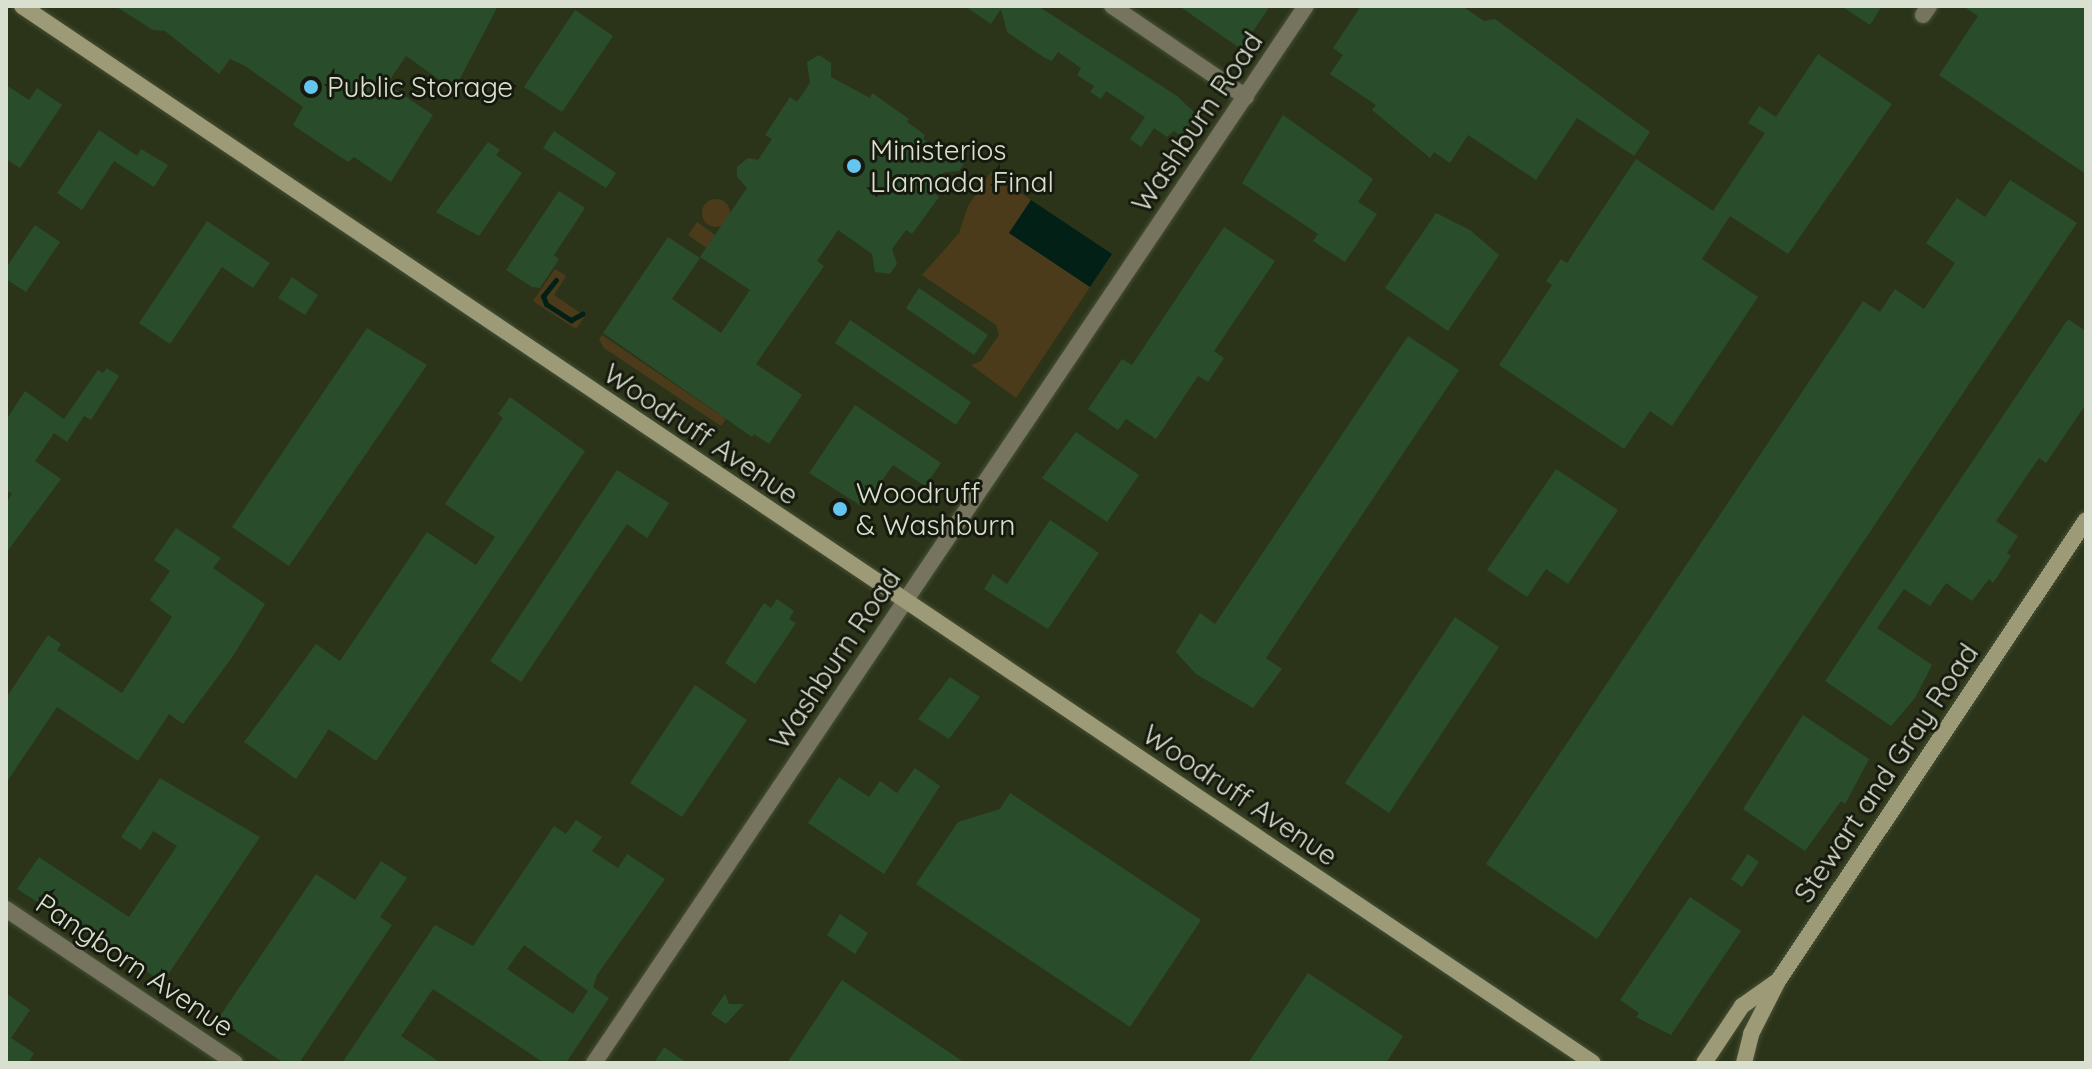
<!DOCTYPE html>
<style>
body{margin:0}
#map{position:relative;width:2092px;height:1069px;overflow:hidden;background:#2b3419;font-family:Quicksand,sans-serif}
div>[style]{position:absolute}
.green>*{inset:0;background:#4c3b1b}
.round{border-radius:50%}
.water>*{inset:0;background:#022015}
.stream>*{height:5px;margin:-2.5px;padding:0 2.5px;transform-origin:2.5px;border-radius:2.5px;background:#022015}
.building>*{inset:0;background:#294d2a}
.roads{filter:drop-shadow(0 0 2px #475036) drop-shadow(0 0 2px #475036)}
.minor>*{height:16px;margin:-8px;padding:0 8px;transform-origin:8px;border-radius:8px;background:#76745e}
.tertiary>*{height:16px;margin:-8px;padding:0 8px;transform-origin:8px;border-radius:8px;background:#76745e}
.secondary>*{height:16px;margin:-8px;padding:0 8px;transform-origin:8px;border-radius:8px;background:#9d9a77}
.dots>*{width:22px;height:22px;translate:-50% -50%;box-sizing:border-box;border:4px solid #161a0e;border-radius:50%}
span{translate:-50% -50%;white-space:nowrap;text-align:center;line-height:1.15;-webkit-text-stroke:6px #161a0e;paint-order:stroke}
.poi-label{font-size:28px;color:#dae0d0}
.left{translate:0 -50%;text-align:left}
.street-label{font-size:28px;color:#dae0d0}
.frame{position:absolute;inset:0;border:8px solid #dae0d0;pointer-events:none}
</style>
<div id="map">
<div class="green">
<i style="clip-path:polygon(991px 172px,1031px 200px,1009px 233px,1090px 287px,1016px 398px,971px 365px,981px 361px,999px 335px,996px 325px,922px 275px,959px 233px,968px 206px)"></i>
<i class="round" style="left:702px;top:199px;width:28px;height:28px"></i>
<i style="clip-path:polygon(697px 222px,715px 235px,708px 249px,688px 235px)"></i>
<i style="clip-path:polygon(555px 269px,566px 276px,554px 295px,585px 316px,576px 329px,533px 301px)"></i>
<i style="clip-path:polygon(602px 335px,726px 419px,721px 426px,604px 348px,599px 339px)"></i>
</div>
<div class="water">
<i style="clip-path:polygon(1031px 200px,1112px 254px,1090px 287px,1009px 233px)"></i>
</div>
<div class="stream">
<i style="left:556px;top:280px;width:21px;rotate:129deg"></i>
<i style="left:543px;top:296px;width:9px;rotate:69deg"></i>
<i style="left:546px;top:304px;width:30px;rotate:33deg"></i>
<i style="left:571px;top:320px;width:13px;rotate:-29deg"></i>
</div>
<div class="building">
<i style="clip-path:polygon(115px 6px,498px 6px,454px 90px,406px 56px,387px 84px,433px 115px,391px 182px,354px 157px,348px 162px,293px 125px,303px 107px,245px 66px,230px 59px,219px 74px,165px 31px,153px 30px)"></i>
<i style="clip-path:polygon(965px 6px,1038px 6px,1177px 96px,1197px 115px,1182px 137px,1174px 131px,1167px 137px,1154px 128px,1141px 147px,1130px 139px,1145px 117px,1106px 91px,1101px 99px,1090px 92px,1094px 86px,1077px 75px,1081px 68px,1058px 52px,1052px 61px,1045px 58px,1007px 32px,1001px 9px,991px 24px)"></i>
<i style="clip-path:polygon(1179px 6px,1270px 6px,1241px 49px)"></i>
<i style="clip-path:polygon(1361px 6px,1462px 6px,1484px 21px,1495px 19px,1650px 132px,1634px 156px,1577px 118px,1536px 180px,1468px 135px,1450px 163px,1434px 152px,1430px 158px,1372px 110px,1376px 105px,1330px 74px,1343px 55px,1333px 48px)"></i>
<i style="clip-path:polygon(1841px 6px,1882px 6px,1870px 25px)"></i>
<i style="clip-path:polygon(1963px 6px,2086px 6px,2086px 174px,1939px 75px,1978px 16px)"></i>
<i style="clip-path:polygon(575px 10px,613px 36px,562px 112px,524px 87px)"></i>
<i style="clip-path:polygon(1818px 54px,1892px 104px,1788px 254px,1730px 216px,1702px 259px,1758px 297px,1672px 426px,1650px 411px,1624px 449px,1499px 365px,1552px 285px,1546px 281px,1561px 259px,1567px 263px,1636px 159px,1713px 211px,1765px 133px,1748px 123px,1759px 106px,1776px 117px)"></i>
<i style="clip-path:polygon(819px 55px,831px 63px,831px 77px,870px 98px,872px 93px,909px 119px,907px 122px,925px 135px,923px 139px,940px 151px,960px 148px,966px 160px,959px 171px,944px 172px,931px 191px,939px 197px,912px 234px,906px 230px,892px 249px,897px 264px,890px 274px,875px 272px,872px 254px,838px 230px,817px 261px,824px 266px,756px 364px,802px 395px,769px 444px,754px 434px,752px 437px,603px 333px,668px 237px,700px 258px,672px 299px,721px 333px,750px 290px,700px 257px,747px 188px,737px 177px,737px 167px,748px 158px,758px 160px,772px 139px,765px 135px,790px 97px,797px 102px,810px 83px,807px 62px)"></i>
<i style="clip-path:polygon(6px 85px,29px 100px,37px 88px,62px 105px,20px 168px,6px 159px)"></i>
<i style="clip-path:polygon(1283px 115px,1373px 179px,1358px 202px,1377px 214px,1345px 262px,1313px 241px,1318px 234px,1242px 183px)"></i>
<i style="clip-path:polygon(99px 130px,137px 156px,141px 149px,168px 165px,154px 187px,114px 161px,82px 210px,57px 193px)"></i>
<i style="clip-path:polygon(554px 131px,616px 173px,606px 188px,543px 148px)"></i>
<i style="clip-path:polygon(488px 142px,500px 150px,496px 155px,522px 173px,479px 236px,436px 212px)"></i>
<i style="clip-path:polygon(2010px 180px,2077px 223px,1597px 939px,1486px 864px,1863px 301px,1880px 312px,1895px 289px,1924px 309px,1955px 263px,1926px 243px,1957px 198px,1985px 217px)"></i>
<i style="clip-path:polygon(559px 191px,585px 208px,554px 255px,559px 259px,540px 288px,532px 287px,506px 270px)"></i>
<i style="clip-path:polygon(1436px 213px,1470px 230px,1499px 255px,1448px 331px,1385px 288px)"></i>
<i style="clip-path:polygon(207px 221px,270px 263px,253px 288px,222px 267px,170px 344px,139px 323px)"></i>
<i style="clip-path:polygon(35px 225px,60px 242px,26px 292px,6px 279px,6px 268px)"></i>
<i style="clip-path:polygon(1224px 227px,1275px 261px,1214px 351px,1224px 358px,1208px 382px,1198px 376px,1156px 439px,1126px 419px,1118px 430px,1088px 409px,1122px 359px,1132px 365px)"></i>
<i style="clip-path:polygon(292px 277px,318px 295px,305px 315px,278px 298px)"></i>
<i style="clip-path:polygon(919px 288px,988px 335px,974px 355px,906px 308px)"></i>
<i style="clip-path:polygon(2068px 319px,2086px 331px,2086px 404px,2046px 463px,2039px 458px,1996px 521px,2018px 536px,2007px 553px,2011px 556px,1993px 583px,1989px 579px,1972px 601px,1946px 583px,1930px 606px,1904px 589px,1877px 628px,1932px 665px,1915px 698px,1891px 726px,1825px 681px)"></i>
<i style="clip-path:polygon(850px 320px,971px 402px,956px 425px,835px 343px)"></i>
<i style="clip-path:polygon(367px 328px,427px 365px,289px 566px,232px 527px)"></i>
<i style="clip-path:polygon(1408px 336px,1459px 370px,1266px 658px,1282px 669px,1253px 708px,1196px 674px,1176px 652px,1200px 613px,1215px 624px)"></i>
<i style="clip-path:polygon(107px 368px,119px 376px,91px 420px,84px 416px,67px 442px,54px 433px,35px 461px,61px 479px,6px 553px,6px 503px,12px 494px,6px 490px,6px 420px,25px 391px,64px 419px,98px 370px,103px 373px)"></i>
<i style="clip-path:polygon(510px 397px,585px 451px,376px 761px,329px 729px,296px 779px,244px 742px,316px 644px,340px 661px,427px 532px,476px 565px,495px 537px,445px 504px,503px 418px,498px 414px)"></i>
<i style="clip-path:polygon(855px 405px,941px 463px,925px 486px,893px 465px,863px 507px,809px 473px)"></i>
<i style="clip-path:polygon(1076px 432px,1139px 475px,1107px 522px,1042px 478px)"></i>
<i style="clip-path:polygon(1556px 469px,1618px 510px,1568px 584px,1546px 569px,1527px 597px,1487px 570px)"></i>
<i style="clip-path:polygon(617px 470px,669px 503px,647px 538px,627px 524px,521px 682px,490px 661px)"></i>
<i style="clip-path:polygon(1050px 520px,1099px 553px,1048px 629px,984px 589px,993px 574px,1007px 584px)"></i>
<i style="clip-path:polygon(176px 528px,221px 558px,213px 568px,265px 604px,233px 656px,183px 724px,169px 714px,138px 761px,57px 707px,6px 783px,6px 698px,48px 635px,61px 644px,57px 650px,122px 693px,172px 617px,150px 600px,170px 571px,154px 560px)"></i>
<i style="clip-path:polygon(777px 599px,794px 611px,789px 619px,796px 623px,755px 684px,725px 663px,764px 603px,771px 608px)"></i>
<i style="clip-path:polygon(1455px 617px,1499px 647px,1389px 813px,1345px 783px)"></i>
<i style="clip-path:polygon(950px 677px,980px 697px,949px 739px,918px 719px)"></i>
<i style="clip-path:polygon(695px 685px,747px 720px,682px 817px,630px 783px)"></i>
<i style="clip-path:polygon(1803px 715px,1869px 759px,1845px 804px,1841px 801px,1805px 851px,1743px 809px)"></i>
<i style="clip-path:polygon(915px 768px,940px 786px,884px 874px,808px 823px,839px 777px,869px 797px,880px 781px,897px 793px)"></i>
<i style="clip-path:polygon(160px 778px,260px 837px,163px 982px,17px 889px,39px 857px,129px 917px,177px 846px,153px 831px,141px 850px,121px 837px)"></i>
<i style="clip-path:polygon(1010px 793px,1201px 920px,1130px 1027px,916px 884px,958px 822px,1000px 809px)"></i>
<i style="clip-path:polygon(evenodd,576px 820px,602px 837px,592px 851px,618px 868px,627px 854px,665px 879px,597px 975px,593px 987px,609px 998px,566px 1063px,544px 1063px,433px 989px,401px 1036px,441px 1063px,342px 1063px,435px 925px,473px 946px,554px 826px,566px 834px,576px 820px,524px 945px,588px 991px,573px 1014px,507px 969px,524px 945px)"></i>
<i style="clip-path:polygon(1748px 854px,1759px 862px,1742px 887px,1731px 879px)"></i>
<i style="clip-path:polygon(381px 861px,407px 878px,380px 917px,392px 925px,299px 1063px,284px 1063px,218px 1019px,316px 874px,355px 900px)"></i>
<i style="clip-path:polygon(1690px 897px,1741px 931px,1671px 1035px,1636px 1017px,1639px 1013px,1620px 1000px)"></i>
<i style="clip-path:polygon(840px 914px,868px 933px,855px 954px,827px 935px)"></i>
<i style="clip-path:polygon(1308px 973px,1403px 1036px,1386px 1063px,1248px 1063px)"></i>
<i style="clip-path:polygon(842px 980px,965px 1063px,787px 1063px)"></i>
<i style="clip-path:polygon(6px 993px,30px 1010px,11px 1038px,34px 1053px,28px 1063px,6px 1063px)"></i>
<i style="clip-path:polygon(725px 994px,729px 1004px,744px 1004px,726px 1024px,711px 1014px)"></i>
<i style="clip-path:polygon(664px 1047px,687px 1063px,654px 1063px)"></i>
</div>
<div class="roads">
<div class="minor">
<i style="left:1112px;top:6px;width:162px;rotate:34.2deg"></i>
<i style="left:1923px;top:15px;width:11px;rotate:-56deg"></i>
<i style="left:6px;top:909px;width:276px;rotate:33.9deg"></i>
</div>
<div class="tertiary">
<i style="left:594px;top:1063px;width:1274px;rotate:-56.04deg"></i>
</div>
<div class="secondary">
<i style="left:22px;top:6px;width:1893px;rotate:33.93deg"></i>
<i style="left:1704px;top:1063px;width:69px;rotate:-56.3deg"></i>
<i style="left:1742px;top:1006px;width:42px;rotate:-35.2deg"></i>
<i style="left:1744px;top:1063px;width:30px;rotate:-76deg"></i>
<i style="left:1751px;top:1034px;width:59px;rotate:-63deg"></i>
<i style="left:1778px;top:981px;width:554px;rotate:-56.25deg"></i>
</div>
</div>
<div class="dots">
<i style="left:311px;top:87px;background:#64c5ee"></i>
<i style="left:854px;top:166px;background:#64c5ee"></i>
<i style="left:840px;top:509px;background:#64c5ee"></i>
</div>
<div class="poi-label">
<span class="left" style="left:327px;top:87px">Public Storage</span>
<span class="left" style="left:870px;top:166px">Ministerios<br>Llamada Final</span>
<span class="left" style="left:856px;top:509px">Woodruff<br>&amp; Washburn</span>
</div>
<div class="street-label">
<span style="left:1197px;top:122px;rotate:-56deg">Washburn Road</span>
<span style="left:701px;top:434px;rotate:34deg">Woodruff Avenue</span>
<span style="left:835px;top:659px;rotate:-56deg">Washburn Road</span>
<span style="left:1886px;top:773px;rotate:-56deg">Stewart and Gray Road</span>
<span style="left:1240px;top:795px;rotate:34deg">Woodruff Avenue</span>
<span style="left:135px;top:965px;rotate:34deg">Pangborn Avenue</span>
</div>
<div class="frame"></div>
</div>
